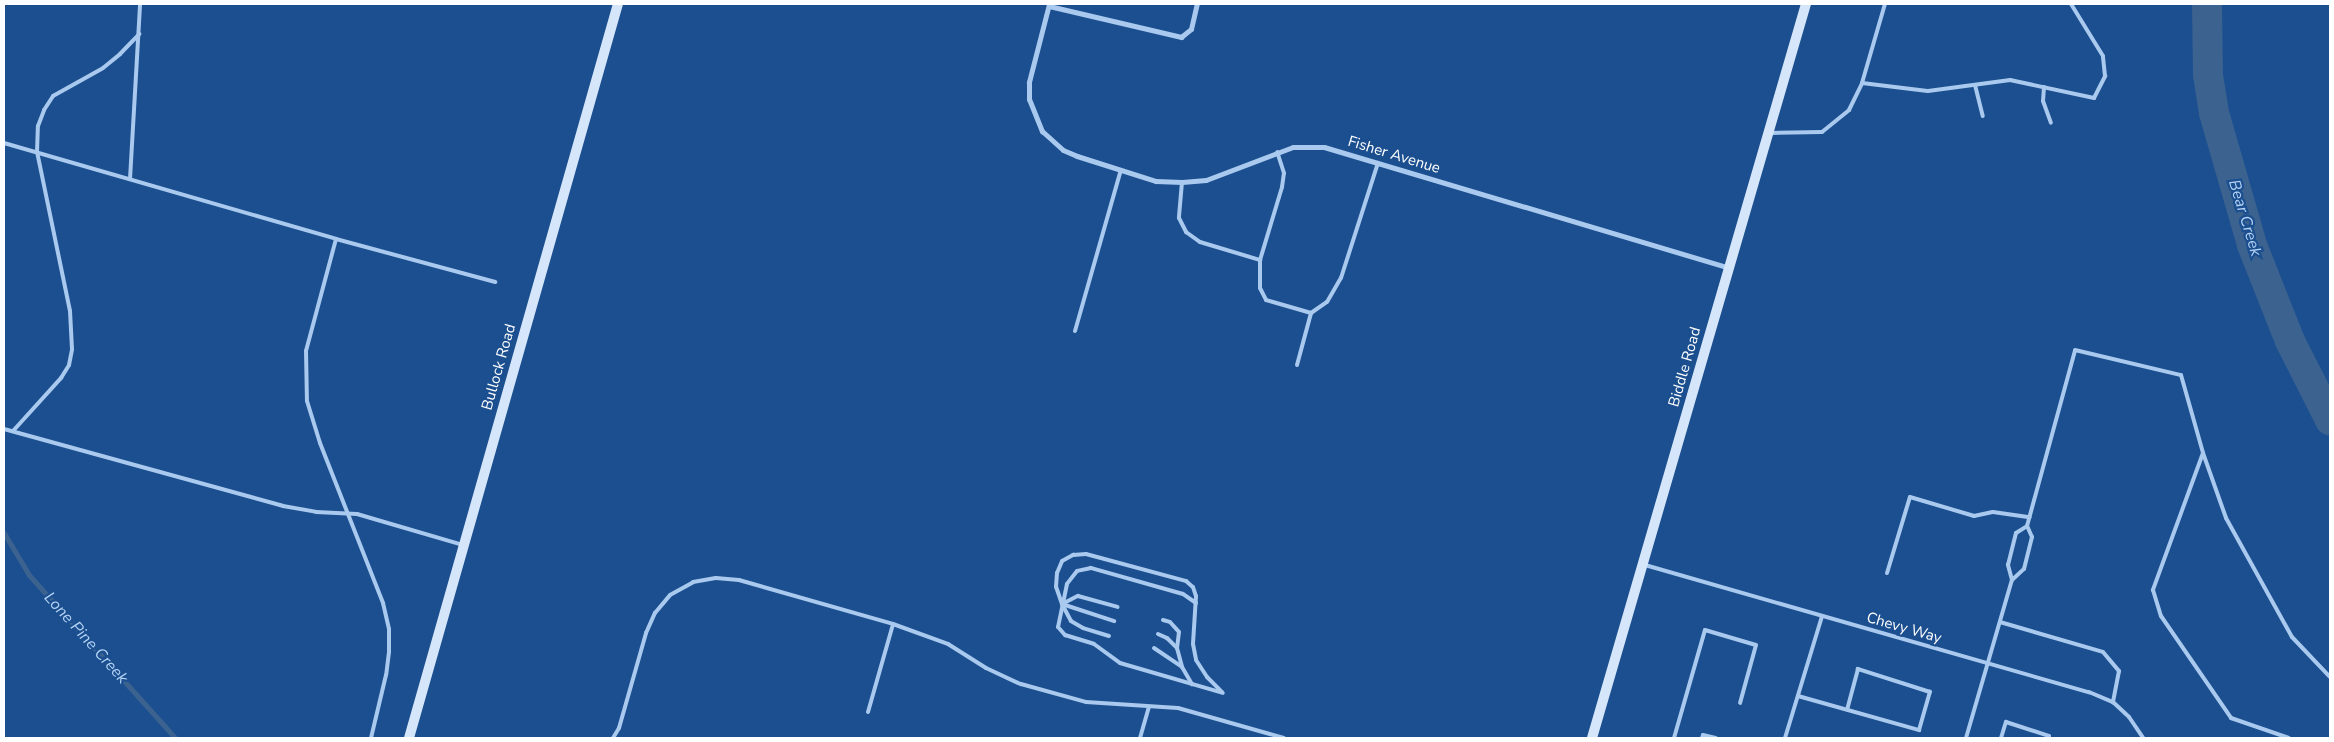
<!DOCTYPE html>
<style>
body{margin:0}
#map{position:relative;width:2334px;height:742px;overflow:hidden;background:#1b4f8f;font-family:"Nunito Sans",sans-serif}
div>[style]{position:absolute}
.stream>*{height:5px;margin:-2.5px;padding:0 2.5px;transform-origin:2.5px;border-radius:2.5px;background:#3c6290}
.river>*{height:30px;margin:-15px;padding:0 15px;transform-origin:15px;border-radius:15px;background:#3c6290}
.lane>*{height:4px;margin:-2px;padding:0 2px;transform-origin:2px;border-radius:2px;background:#a9c9ee}
.street>*{height:5px;margin:-2.5px;padding:0 2.5px;transform-origin:2.5px;border-radius:2.5px;background:#a9c9ee}
.secondary>*{height:10px;margin:-5px;padding:0 5px;transform-origin:5px;border-radius:5px;background:#d6e6fa}
span{translate:-50% -50%;white-space:nowrap;text-align:center;line-height:1.15;-webkit-text-stroke:4.5px #1b4f8f;paint-order:stroke}
.street-label{font-size:15px;color:#fff}
.water-label{font-size:16px;color:#b5d3f5;font-style:italic}
.frame{position:absolute;inset:0;border:5px solid #fff;pointer-events:none}
</style>
<div id="map">
<div class="stream">
<i style="left:4px;top:533px;width:49px;rotate:59.2deg"></i>
<i style="left:29px;top:575px;width:219px;rotate:48.1deg"></i>
</div>
<div class="river">
<i style="left:2207px;top:4px;width:71px;rotate:89.2deg"></i>
<i style="left:2208px;top:75px;width:38px;rotate:81deg"></i>
<i style="left:2214px;top:113px;width:137px;rotate:73.9deg"></i>
<i style="left:2252px;top:245px;width:103px;rotate:68.4deg"></i>
<i style="left:2290px;top:341px;width:89px;rotate:63.1deg"></i>
</div>
<div class="lane">
<i style="left:1862px;top:83px;width:66px;rotate:6.9deg"></i>
<i style="left:1928px;top:91px;width:83px;rotate:-7.6deg"></i>
<i style="left:2010px;top:80px;width:86px;rotate:12.1deg"></i>
<i style="left:2094px;top:98px;width:25px;rotate:-63deg"></i>
<i style="left:2105px;top:76px;width:20px;rotate:-96deg"></i>
<i style="left:2103px;top:56px;width:61px;rotate:-121.6deg"></i>
<i style="left:1975px;top:85px;width:32px;rotate:76deg"></i>
<i style="left:2044px;top:87px;width:14px;rotate:94deg"></i>
<i style="left:2043px;top:101px;width:23px;rotate:70deg"></i>
<i style="left:1771px;top:133px;width:51px;rotate:-1.1deg"></i>
<i style="left:1822px;top:132px;width:35px;rotate:-39deg"></i>
<i style="left:1849px;top:110px;width:30px;rotate:-64deg"></i>
<i style="left:1862px;top:83px;width:82px;rotate:-73.8deg"></i>
<i style="left:4px;top:143px;width:346px;rotate:16.1deg"></i>
<i style="left:336px;top:239px;width:165px;rotate:15.1deg"></i>
<i style="left:130px;top:179px;width:175px;rotate:-86.7deg"></i>
<i style="left:1182px;top:182px;width:36px;rotate:95deg"></i>
<i style="left:1179px;top:218px;width:16px;rotate:63deg"></i>
<i style="left:1186px;top:232px;width:17px;rotate:36deg"></i>
<i style="left:1200px;top:242px;width:63px;rotate:16.7deg"></i>
<i style="left:1260px;top:260px;width:76px;rotate:-73.2deg"></i>
<i style="left:1282px;top:187px;width:14px;rotate:-82deg"></i>
<i style="left:1284px;top:173px;width:22px;rotate:-108deg"></i>
<i style="left:336px;top:239px;width:116px;rotate:105deg"></i>
<i style="left:306px;top:351px;width:50px;rotate:88.9deg"></i>
<i style="left:307px;top:401px;width:44px;rotate:72.8deg"></i>
<i style="left:320px;top:443px;width:172px;rotate:68.5deg"></i>
<i style="left:383px;top:603px;width:27px;rotate:77deg"></i>
<i style="left:389px;top:629px;width:23px;rotate:90deg"></i>
<i style="left:389px;top:652px;width:23px;rotate:97deg"></i>
<i style="left:386px;top:675px;width:65px;rotate:103.4deg"></i>
<i style="left:1260px;top:260px;width:28px;rotate:90deg"></i>
<i style="left:1260px;top:288px;width:13px;rotate:63deg"></i>
<i style="left:1266px;top:300px;width:47px;rotate:16.1deg"></i>
<i style="left:1311px;top:313px;width:19px;rotate:-35deg"></i>
<i style="left:1327px;top:302px;width:28px;rotate:-60deg"></i>
<i style="left:1341px;top:278px;width:121px;rotate:-72.2deg"></i>
<i style="left:1075px;top:331px;width:167px;rotate:-74.1deg"></i>
<i style="left:1297px;top:365px;width:54px;rotate:-74.9deg"></i>
<i style="left:4px;top:429px;width:289px;rotate:15.4deg"></i>
<i style="left:283px;top:506px;width:34px;rotate:10deg"></i>
<i style="left:316px;top:512px;width:41px;rotate:2.8deg"></i>
<i style="left:357px;top:514px;width:110px;rotate:16.3deg"></i>
<i style="left:13px;top:431px;width:72px;rotate:-47.8deg"></i>
<i style="left:61px;top:378px;width:15px;rotate:-58deg"></i>
<i style="left:69px;top:365px;width:16px;rotate:-79deg"></i>
<i style="left:72px;top:349px;width:38px;rotate:-93deg"></i>
<i style="left:70px;top:311px;width:162px;rotate:-101.7deg"></i>
<i style="left:37px;top:152px;width:26px;rotate:-88deg"></i>
<i style="left:38px;top:126px;width:17px;rotate:-69deg"></i>
<i style="left:44px;top:110px;width:17px;rotate:-57deg"></i>
<i style="left:53px;top:96px;width:57px;rotate:-29.2deg"></i>
<i style="left:103px;top:68px;width:22px;rotate:-39deg"></i>
<i style="left:120px;top:54px;width:28px;rotate:-46deg"></i>
<i style="left:2203px;top:453px;width:146px;rotate:110.1deg"></i>
<i style="left:2153px;top:590px;width:27px;rotate:73deg"></i>
<i style="left:2161px;top:616px;width:124px;rotate:55.5deg"></i>
<i style="left:2231px;top:718px;width:61px;rotate:19deg"></i>
<i style="left:1645px;top:565px;width:462px;rotate:16deg"></i>
<i style="left:2089px;top:692px;width:26px;rotate:23deg"></i>
<i style="left:2113px;top:702px;width:22px;rotate:43deg"></i>
<i style="left:2129px;top:717px;width:25px;rotate:56deg"></i>
<i style="left:1887px;top:573px;width:79px;rotate:-73.2deg"></i>
<i style="left:1910px;top:497px;width:67px;rotate:16.5deg"></i>
<i style="left:1974px;top:516px;width:19px;rotate:-12deg"></i>
<i style="left:1993px;top:512px;width:37px;rotate:8deg"></i>
<i style="left:2012px;top:580px;width:16px;rotate:-105deg"></i>
<i style="left:2008px;top:565px;width:33px;rotate:-76deg"></i>
<i style="left:2016px;top:533px;width:13px;rotate:-32deg"></i>
<i style="left:2027px;top:526px;width:182px;rotate:-74.7deg"></i>
<i style="left:2075px;top:350px;width:109px;rotate:13.3deg"></i>
<i style="left:2181px;top:375px;width:81px;rotate:74.2deg"></i>
<i style="left:2203px;top:453px;width:69px;rotate:70.5deg"></i>
<i style="left:2226px;top:518px;width:136px;rotate:61deg"></i>
<i style="left:2292px;top:637px;width:55px;rotate:46.5deg"></i>
<i style="left:1196px;top:603px;width:16px;rotate:-145deg"></i>
<i style="left:1183px;top:594px;width:96px;rotate:-164.2deg"></i>
<i style="left:1091px;top:568px;width:14px;rotate:168deg"></i>
<i style="left:1077px;top:571px;width:16px;rotate:128deg"></i>
<i style="left:1067px;top:584px;width:44px;rotate:101.8deg"></i>
<i style="left:1058px;top:627px;width:11px;rotate:49deg"></i>
<i style="left:1065px;top:635px;width:30px;rotate:17deg"></i>
<i style="left:1094px;top:644px;width:32px;rotate:36deg"></i>
<i style="left:1120px;top:663px;width:107px;rotate:16.2deg"></i>
<i style="left:1062px;top:604px;width:18px;rotate:-27deg"></i>
<i style="left:1078px;top:596px;width:41px;rotate:15.4deg"></i>
<i style="left:1062px;top:604px;width:55px;rotate:18.1deg"></i>
<i style="left:1163px;top:620px;width:7px;rotate:16deg"></i>
<i style="left:1170px;top:622px;width:13px;rotate:48deg"></i>
<i style="left:1179px;top:632px;width:16px;rotate:97deg"></i>
<i style="left:2000px;top:622px;width:107px;rotate:16.2deg"></i>
<i style="left:2103px;top:652px;width:25px;rotate:50deg"></i>
<i style="left:2119px;top:671px;width:32px;rotate:101deg"></i>
<i style="left:1158px;top:634px;width:10px;rotate:24deg"></i>
<i style="left:1167px;top:638px;width:14px;rotate:45deg"></i>
<i style="left:1177px;top:648px;width:20px;rotate:75deg"></i>
<i style="left:1182px;top:667px;width:20px;rotate:60deg"></i>
<i style="left:1109px;top:636px;width:27px;rotate:-163deg"></i>
<i style="left:1083px;top:628px;width:14px;rotate:-150deg"></i>
<i style="left:1071px;top:621px;width:19px;rotate:-118deg"></i>
<i style="left:1062px;top:604px;width:18px;rotate:-109deg"></i>
<i style="left:1056px;top:587px;width:14px;rotate:-86deg"></i>
<i style="left:1057px;top:573px;width:13px;rotate:-67deg"></i>
<i style="left:1062px;top:561px;width:13px;rotate:-29deg"></i>
<i style="left:1073px;top:555px;width:13px;rotate:-4deg"></i>
<i style="left:1086px;top:554px;width:104px;rotate:15.1deg"></i>
<i style="left:1186px;top:581px;width:9px;rotate:41deg"></i>
<i style="left:1193px;top:587px;width:9px;rotate:72deg"></i>
<i style="left:1196px;top:596px;width:48px;rotate:93.6deg"></i>
<i style="left:1193px;top:644px;width:16px;rotate:79deg"></i>
<i style="left:1196px;top:660px;width:20px;rotate:57deg"></i>
<i style="left:1207px;top:677px;width:21px;rotate:45deg"></i>
<i style="left:1154px;top:648px;width:32px;rotate:34deg"></i>
<i style="left:1798px;top:696px;width:126px;rotate:15.7deg"></i>
<i style="left:1919px;top:730px;width:40px;rotate:-74deg"></i>
<i style="left:1930px;top:692px;width:76px;rotate:-162.3deg"></i>
<i style="left:1858px;top:669px;width:42px;rotate:105deg"></i>
<i style="left:868px;top:712px;width:91px;rotate:-74.1deg"></i>
<i style="left:613px;top:738px;width:12px;rotate:-59deg"></i>
<i style="left:619px;top:728px;width:99px;rotate:-74.1deg"></i>
<i style="left:646px;top:633px;width:22px;rotate:-66deg"></i>
<i style="left:655px;top:613px;width:23px;rotate:-50deg"></i>
<i style="left:670px;top:595px;width:26px;rotate:-29deg"></i>
<i style="left:693px;top:582px;width:23px;rotate:-10deg"></i>
<i style="left:716px;top:578px;width:23px;rotate:5deg"></i>
<i style="left:739px;top:580px;width:160px;rotate:15.9deg"></i>
<i style="left:893px;top:624px;width:59px;rotate:20deg"></i>
<i style="left:948px;top:644px;width:45px;rotate:32.3deg"></i>
<i style="left:986px;top:668px;width:38px;rotate:25deg"></i>
<i style="left:1021px;top:684px;width:67px;rotate:15.5deg"></i>
<i style="left:1086px;top:702px;width:92px;rotate:3.7deg"></i>
<i style="left:1178px;top:708px;width:110px;rotate:15.8deg"></i>
<i style="left:1140px;top:738px;width:32px;rotate:-74deg"></i>
<i style="left:1674px;top:738px;width:112px;rotate:-74deg"></i>
<i style="left:1705px;top:630px;width:53px;rotate:16.4deg"></i>
<i style="left:1756px;top:645px;width:60px;rotate:105.4deg"></i>
<i style="left:1702px;top:738px;width:3px;rotate:-72deg"></i>
<i style="left:1703px;top:735px;width:13px;rotate:13deg"></i>
<i style="left:1785px;top:738px;width:127px;rotate:-73.1deg"></i>
<i style="left:1966px;top:738px;width:165px;rotate:-73.8deg"></i>
<i style="left:2012px;top:580px;width:16px;rotate:-43deg"></i>
<i style="left:2024px;top:569px;width:33px;rotate:-76deg"></i>
<i style="left:2032px;top:537px;width:12px;rotate:-114deg"></i>
<i style="left:2001px;top:738px;width:17px;rotate:-73deg"></i>
<i style="left:2006px;top:722px;width:45px;rotate:18deg"></i>
<i style="left:2049px;top:736px;width:2px;rotate:90deg"></i>
</div>
<div class="street">
<i style="left:1049px;top:4px;width:81px;rotate:104.4deg"></i>
<i style="left:1029px;top:82px;width:17px;rotate:90deg"></i>
<i style="left:1029px;top:99px;width:35px;rotate:68deg"></i>
<i style="left:1042px;top:131px;width:28px;rotate:42deg"></i>
<i style="left:1063px;top:150px;width:15px;rotate:23deg"></i>
<i style="left:1077px;top:156px;width:83px;rotate:17.6deg"></i>
<i style="left:1156px;top:181px;width:26px;rotate:2deg"></i>
<i style="left:1182px;top:182px;width:24px;rotate:-5deg"></i>
<i style="left:1206px;top:180px;width:93px;rotate:-20.8deg"></i>
<i style="left:1293px;top:147px;width:31px"></i>
<i style="left:1324px;top:147px;width:423px;rotate:16.6deg"></i>
<i style="left:1049px;top:6px;width:136px;rotate:13.2deg"></i>
<i style="left:1181px;top:37px;width:13px;rotate:-39deg"></i>
<i style="left:1191px;top:29px;width:26px;rotate:-77deg"></i>
</div>
<div class="secondary">
<i style="left:409px;top:738px;width:763px;rotate:-74.11deg"></i>
<i style="left:1592px;top:738px;width:765px;rotate:-73.75deg"></i>
</div>
<div class="street-label">
<span style="left:1394px;top:155px;rotate:17deg">Fisher Avenue</span>
<span style="left:499px;top:367px;rotate:-74deg">Bullock Road</span>
<span style="left:1685px;top:367px;rotate:-74deg">Biddle Road</span>
<span style="left:1904px;top:628px;rotate:16deg">Chevy Way</span>
</div>
<div class="water-label">
<span style="left:2245px;top:218px;rotate:73deg">Bear Creek</span>
<span style="left:86px;top:638px;rotate:48deg">Lone Pine Creek</span>
</div>
<div class="frame"></div>
</div>
